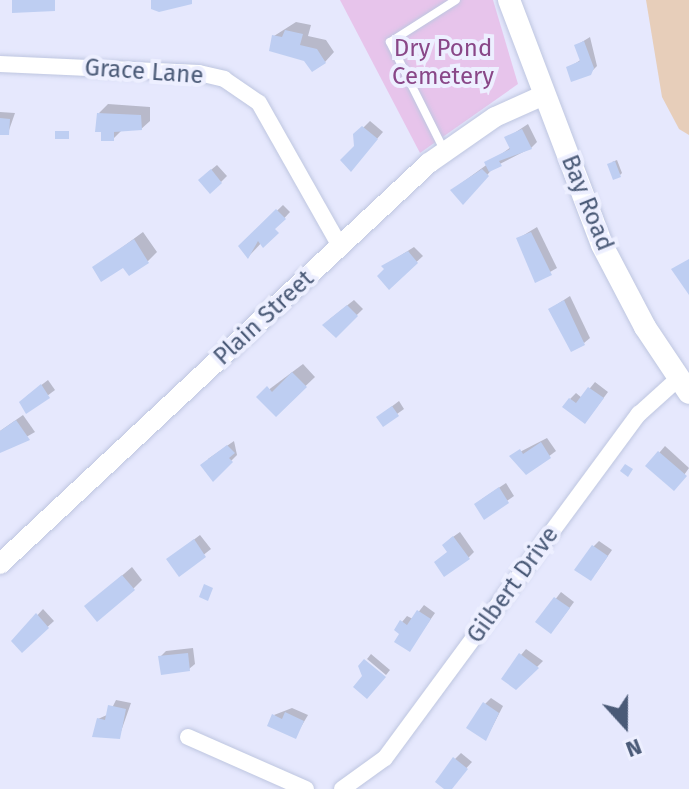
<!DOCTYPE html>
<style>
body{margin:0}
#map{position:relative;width:689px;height:789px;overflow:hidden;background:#e6e8fd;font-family:"Fira Sans",sans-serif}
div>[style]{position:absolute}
.green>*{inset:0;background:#e7c4eb}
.water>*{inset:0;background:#e7ceba}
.shadow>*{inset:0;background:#0003}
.building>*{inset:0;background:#becef2}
.roads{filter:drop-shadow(0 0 2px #bec6e0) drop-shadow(0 0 2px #bec6e0)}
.service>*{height:8px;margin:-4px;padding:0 4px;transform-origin:4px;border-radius:4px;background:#fff}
.minor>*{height:16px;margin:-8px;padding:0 8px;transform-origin:8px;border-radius:8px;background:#fff}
.tertiary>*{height:20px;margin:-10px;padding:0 10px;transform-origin:10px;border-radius:10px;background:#fff}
.secondary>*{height:22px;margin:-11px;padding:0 11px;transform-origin:11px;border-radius:11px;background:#fff}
span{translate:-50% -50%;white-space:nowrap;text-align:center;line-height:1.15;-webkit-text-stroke:8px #edefff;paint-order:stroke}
.park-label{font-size:24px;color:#894788}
.street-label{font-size:24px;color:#4a5a77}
.north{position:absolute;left:585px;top:685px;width:80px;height:80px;-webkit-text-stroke:6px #edefff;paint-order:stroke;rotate:159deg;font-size:22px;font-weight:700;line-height:32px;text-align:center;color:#4a5a77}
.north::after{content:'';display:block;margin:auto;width:28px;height:36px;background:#4a5a77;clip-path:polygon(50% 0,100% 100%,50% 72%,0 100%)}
</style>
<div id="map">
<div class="green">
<i style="clip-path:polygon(340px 0,493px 0,518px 84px,420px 153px)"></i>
</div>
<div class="water">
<i style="clip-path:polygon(646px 0,689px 0,689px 135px,679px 129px,662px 97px)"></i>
</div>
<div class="shadow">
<i style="clip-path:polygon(296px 22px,311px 25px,308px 36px,326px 40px,334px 52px,325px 62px,306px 59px,274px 36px)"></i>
<i style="clip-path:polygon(590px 37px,597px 66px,590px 73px,568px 68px,582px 59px,577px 45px)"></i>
<i style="clip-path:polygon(108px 104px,150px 107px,150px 121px,140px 130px,122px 130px,113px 139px,99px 113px)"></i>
<i style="clip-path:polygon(0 112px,15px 113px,8px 133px,0 133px)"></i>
<i style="clip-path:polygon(370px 121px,383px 132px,356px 163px,356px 135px)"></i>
<i style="clip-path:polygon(528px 124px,537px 142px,531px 148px,494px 167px,469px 196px,452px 190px,511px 147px,507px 138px)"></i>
<i style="clip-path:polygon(617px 160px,622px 173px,620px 175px,612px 162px)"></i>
<i style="clip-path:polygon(217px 165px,227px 176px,221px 182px,206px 174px)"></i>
<i style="clip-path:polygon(283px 205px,290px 212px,249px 256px,240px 246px)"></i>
<i style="clip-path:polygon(537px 227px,557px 268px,536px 280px,519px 238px)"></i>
<i style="clip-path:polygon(143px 232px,157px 252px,148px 261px,130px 273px,124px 265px,94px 268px)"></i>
<i style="clip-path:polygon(414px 247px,423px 256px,389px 287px,384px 266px)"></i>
<i style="clip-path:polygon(570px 296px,590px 338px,584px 343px,550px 309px)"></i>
<i style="clip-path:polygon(354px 300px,363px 309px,336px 335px,330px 319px)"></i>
<i style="clip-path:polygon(303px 364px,315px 377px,276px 414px,259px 397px)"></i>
<i style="clip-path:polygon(48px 380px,55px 390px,27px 411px,27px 396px)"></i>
<i style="clip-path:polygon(595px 382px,608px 392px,590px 416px,570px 399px,576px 393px,582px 398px)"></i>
<i style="clip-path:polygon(399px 401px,404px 409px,383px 424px,378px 417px)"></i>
<i style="clip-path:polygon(23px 415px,35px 432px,0 452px,0 431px)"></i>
<i style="clip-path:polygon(547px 438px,556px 451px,526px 473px,512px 456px)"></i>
<i style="clip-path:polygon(234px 441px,237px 455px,213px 479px,208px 459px)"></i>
<i style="clip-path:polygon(665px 446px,689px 468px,674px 489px,648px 466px)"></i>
<i style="clip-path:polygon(506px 483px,514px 496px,484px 517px,482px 499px)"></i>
<i style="clip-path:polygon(460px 532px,474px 552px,468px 558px,449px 551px,450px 539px)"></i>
<i style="clip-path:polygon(200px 535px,211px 549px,179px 574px,175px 554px)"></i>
<i style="clip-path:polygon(599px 541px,612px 550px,596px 573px,593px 547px)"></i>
<i style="clip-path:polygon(132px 567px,142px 580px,133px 589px,96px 598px)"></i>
<i style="clip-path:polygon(561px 592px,574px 602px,557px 625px,538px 622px)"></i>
<i style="clip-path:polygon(424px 605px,435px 613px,410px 649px,402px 622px,407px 616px,413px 619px)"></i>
<i style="clip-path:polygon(43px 609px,54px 621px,22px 650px,14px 641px)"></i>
<i style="clip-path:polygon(193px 648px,195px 664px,189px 669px,160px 657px,166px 651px)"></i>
<i style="clip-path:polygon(526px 649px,543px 661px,516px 688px,521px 655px)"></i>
<i style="clip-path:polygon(371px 654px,390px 670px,386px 675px,367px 659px)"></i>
<i style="clip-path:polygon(491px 698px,503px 706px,486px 739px,485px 704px)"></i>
<i style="clip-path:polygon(116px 700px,131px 703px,119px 737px,98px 719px,109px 714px)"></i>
<i style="clip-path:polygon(292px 708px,308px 715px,295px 737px,274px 715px)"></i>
<i style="clip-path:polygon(461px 753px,472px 762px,447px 789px,455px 759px)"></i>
</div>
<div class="building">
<i style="clip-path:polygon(12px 0,55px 0,55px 11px,12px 13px)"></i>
<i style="clip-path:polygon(151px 0,192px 0,192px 4px,159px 12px,151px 9px)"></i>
<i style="clip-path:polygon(285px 30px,303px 34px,300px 45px,317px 49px,326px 63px,312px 72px,304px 61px,269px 51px,272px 35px,282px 37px)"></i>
<i style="clip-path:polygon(584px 41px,594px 68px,591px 75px,571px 82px,566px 67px,580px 61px,574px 45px)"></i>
<i style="clip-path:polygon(97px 113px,141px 115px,142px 130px,114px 132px,114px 141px,101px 141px,101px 132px,95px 132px)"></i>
<i style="clip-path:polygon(0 118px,10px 119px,9px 135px,0 135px)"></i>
<i style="clip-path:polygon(362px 126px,378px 139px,351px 172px,340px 160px,354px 146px,353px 134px)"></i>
<i style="clip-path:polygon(522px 129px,532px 149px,499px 161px,502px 166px,489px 172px,484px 162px,510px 149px,504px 137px)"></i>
<i style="clip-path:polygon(55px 131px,69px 131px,69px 139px,55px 139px)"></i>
<i style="clip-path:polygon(615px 161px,621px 177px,613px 180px,607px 164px)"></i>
<i style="clip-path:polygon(211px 169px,222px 183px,210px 194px,198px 180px)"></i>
<i style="clip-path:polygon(482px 169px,489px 176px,463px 205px,450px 190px)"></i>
<i style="clip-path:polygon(276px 209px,286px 219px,275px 229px,279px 233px,263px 248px,258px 241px,248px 259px,238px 246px)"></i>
<i style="clip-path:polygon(531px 232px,552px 275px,535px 283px,516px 238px)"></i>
<i style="clip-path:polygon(134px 239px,149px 263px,129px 276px,123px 268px,101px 282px,92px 267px)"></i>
<i style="clip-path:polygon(408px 251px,418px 263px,389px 290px,377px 276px,384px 269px,381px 266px)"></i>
<i style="clip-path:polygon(689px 259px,689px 295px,671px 269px)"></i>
<i style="clip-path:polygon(564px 300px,585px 345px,571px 352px,548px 309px)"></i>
<i style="clip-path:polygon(347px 305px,358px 316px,336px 338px,322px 325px)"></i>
<i style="clip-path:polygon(292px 372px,307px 387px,276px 417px,256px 397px,267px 386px,272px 392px)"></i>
<i style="clip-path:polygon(41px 384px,50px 398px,26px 414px,19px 402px)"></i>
<i style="clip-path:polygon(588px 387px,604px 398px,585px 424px,562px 407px,569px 398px,576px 403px)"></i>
<i style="clip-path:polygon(392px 406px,399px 416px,383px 427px,376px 417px)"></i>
<i style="clip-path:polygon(16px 420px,30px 440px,0 453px,0 431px)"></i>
<i style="clip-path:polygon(541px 442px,551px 458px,526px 475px,509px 456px,520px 449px,523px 454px)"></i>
<i style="clip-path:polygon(227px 445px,235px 453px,229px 458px,233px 462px,213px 482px,200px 465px)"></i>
<i style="clip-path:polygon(658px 451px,687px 476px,674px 491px,645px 466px)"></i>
<i style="clip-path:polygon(625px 464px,633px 469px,628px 477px,620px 471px)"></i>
<i style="clip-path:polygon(499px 487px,509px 503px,484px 520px,474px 504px)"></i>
<i style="clip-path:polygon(453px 536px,470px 559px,444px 577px,434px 562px,447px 552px,442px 545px)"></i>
<i style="clip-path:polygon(194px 539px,206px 557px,179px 577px,166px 559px)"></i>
<i style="clip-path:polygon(592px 545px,608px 556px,591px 581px,574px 570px)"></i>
<i style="clip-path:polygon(122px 575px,135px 590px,97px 622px,84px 606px)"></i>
<i style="clip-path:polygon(204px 584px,213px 588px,208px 601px,199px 597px)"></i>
<i style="clip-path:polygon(554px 597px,570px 608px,551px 634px,535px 622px)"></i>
<i style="clip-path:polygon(417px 610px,431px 619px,410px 652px,394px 642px,399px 634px,394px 630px,400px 620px,407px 625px)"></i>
<i style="clip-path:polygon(36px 613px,49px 628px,22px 653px,11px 641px)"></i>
<i style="clip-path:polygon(188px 653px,190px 671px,161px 675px,158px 656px)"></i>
<i style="clip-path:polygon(519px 653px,539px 668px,516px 690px,501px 679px)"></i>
<i style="clip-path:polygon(364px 659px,386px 677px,367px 699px,353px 687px,362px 676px,358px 666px)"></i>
<i style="clip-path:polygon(483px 702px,499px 713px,486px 741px,466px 728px)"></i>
<i style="clip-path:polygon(108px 705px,126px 709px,120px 739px,92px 737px,97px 718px,105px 720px)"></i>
<i style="clip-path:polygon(285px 712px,304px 721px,296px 739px,267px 726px,272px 714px,282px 719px)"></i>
<i style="clip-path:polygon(453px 757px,468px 769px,452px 789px,444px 789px,435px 782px)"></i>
</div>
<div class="roads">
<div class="service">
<i style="left:444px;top:150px;width:121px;rotate:-116.6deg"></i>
<i style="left:390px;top:42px;width:78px;rotate:-32.5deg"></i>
</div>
<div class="minor">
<i style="left:0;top:64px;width:199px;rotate:2.6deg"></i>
<i style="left:199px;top:73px;width:26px;rotate:13deg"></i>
<i style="left:224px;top:79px;width:42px;rotate:34.4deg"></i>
<i style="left:259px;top:103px;width:164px;rotate:60.5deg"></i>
<i style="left:188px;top:737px;width:129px;rotate:23.8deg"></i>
<i style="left:342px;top:789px;width:53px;rotate:-35.8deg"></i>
<i style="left:385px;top:758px;width:428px;rotate:-53.6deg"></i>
<i style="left:639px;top:414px;width:55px;rotate:-42.1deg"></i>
</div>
<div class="tertiary">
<i style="left:0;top:564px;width:587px;rotate:-43.07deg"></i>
<i style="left:429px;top:163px;width:80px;rotate:-34.9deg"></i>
<i style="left:495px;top:117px;width:54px;rotate:-24.2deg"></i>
</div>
<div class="secondary">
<i style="left:509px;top:0;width:262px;rotate:69.2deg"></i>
<i style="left:602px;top:245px;width:93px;rotate:62.3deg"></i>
<i style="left:645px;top:327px;width:79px;rotate:56.3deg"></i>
</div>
</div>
<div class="park-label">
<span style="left:443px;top:63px">Dry Pond<br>Cemetery</span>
</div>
<div class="street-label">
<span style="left:144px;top:72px;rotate:4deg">Grace Lane</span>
<span style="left:587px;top:203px;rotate:68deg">Bay Road</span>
<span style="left:264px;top:318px;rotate:-43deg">Plain Street</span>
<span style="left:513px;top:585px;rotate:-54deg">Gilbert Drive</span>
</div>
<div class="north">N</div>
</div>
